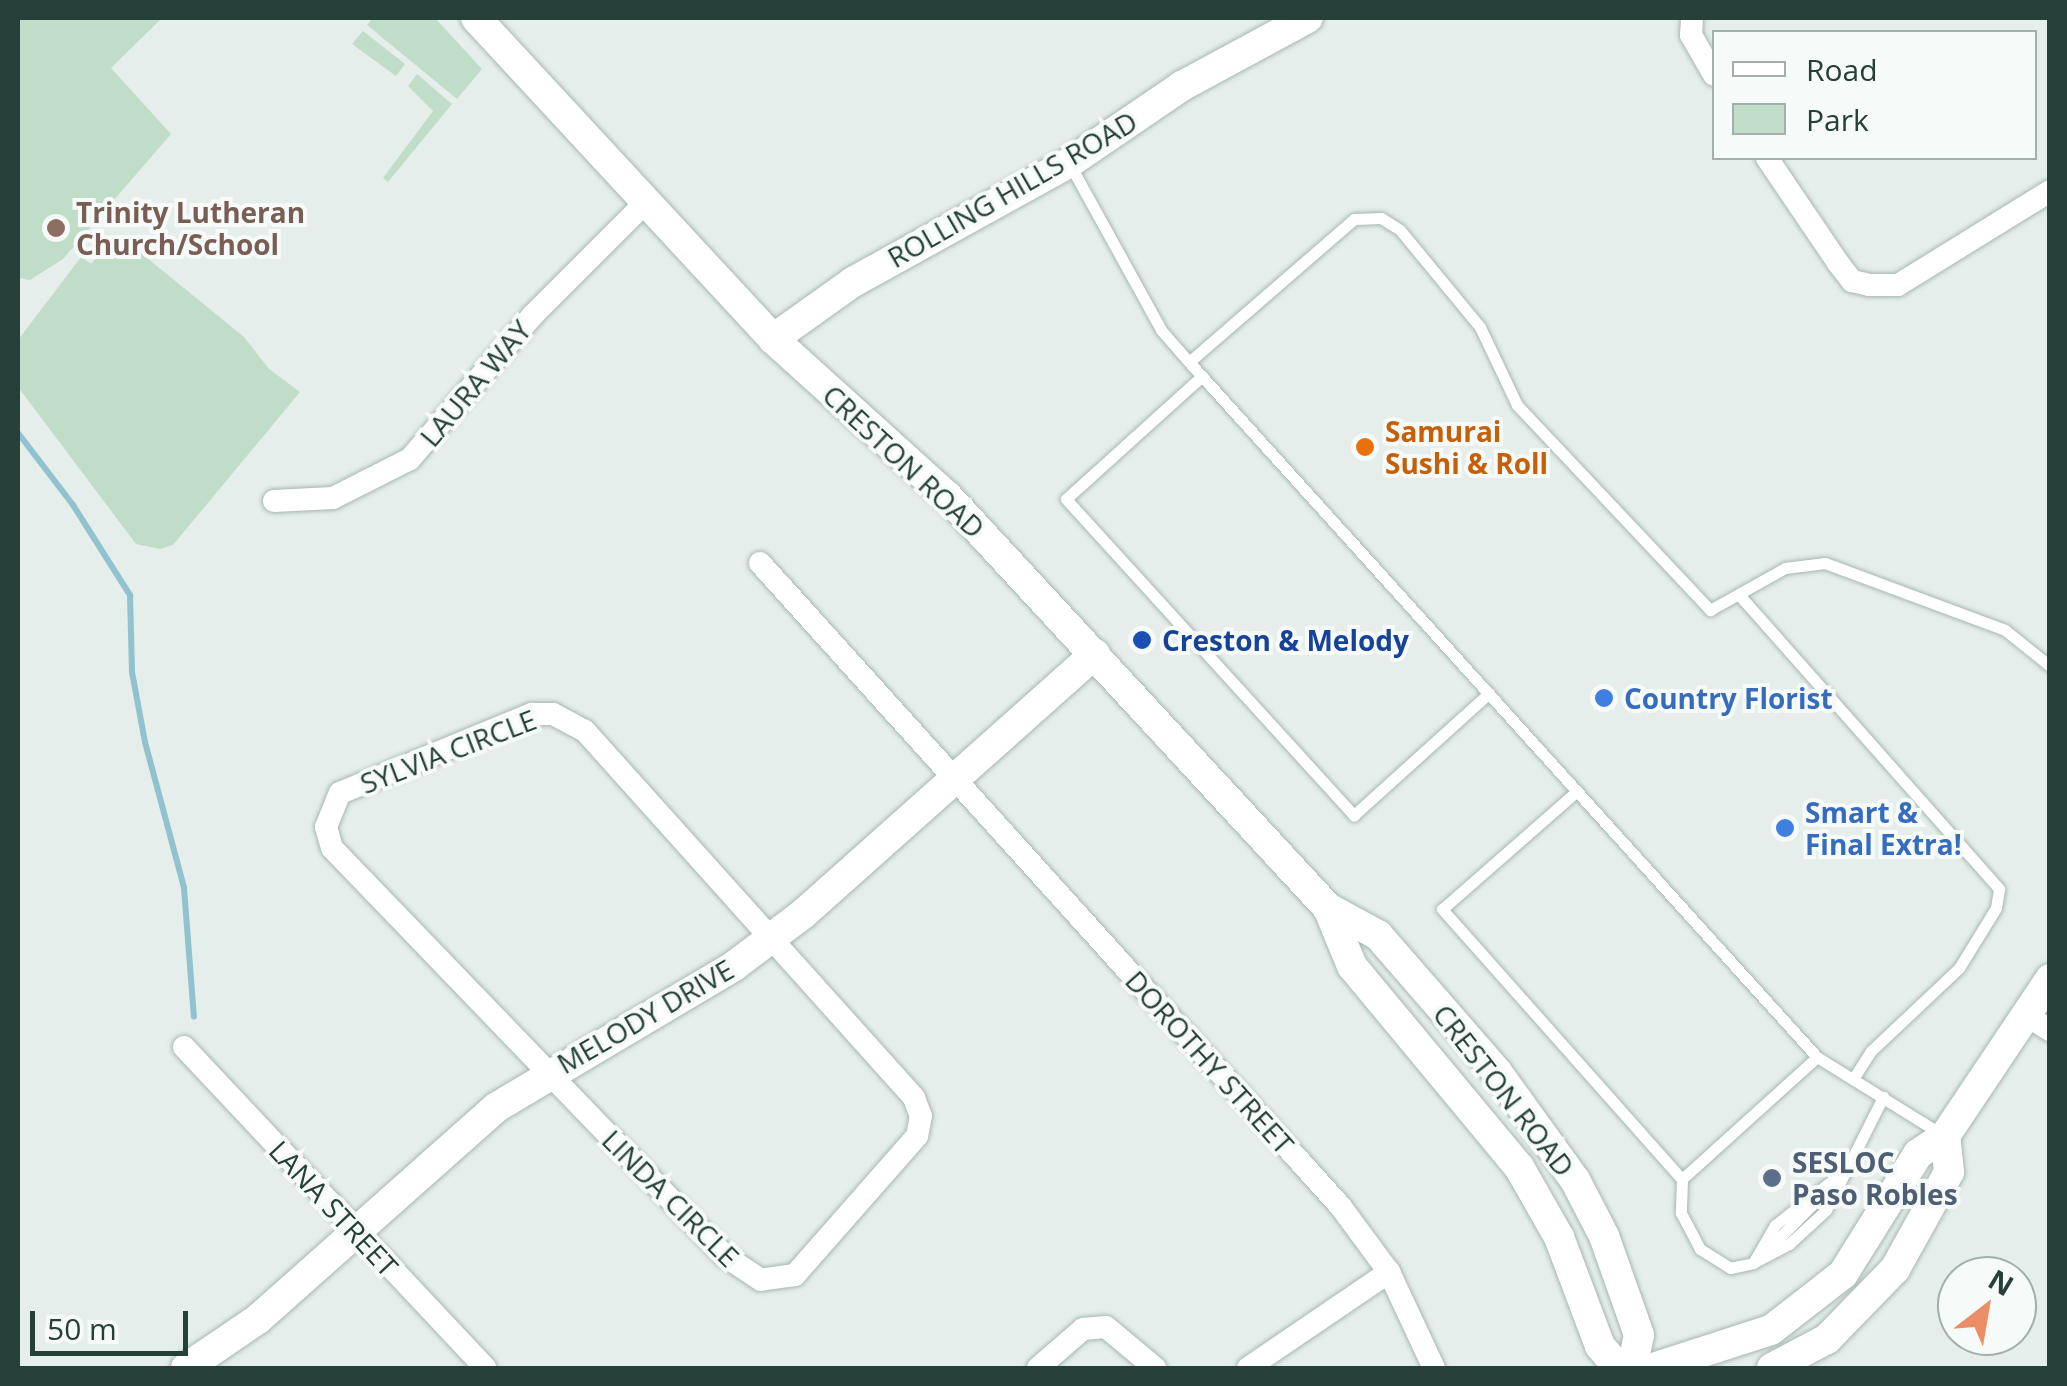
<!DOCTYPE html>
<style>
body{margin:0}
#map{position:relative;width:2067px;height:1386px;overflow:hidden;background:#e5eeea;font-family:"Open Sans",sans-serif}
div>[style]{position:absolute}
.green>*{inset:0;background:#c0ddc9}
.stream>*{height:6px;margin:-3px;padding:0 3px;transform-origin:3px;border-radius:3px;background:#91c2cf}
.roads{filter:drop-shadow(0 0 2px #a8b6b1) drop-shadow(0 0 2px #a8b6b1)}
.service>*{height:11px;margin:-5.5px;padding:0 5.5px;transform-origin:5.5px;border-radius:5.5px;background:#fff}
.minor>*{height:22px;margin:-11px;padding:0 11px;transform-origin:11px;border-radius:11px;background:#fff}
.tertiary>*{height:30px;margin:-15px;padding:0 15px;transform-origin:15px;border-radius:15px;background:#fff}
.secondary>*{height:30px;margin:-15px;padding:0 15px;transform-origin:15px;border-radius:15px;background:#fff}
.dots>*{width:28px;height:28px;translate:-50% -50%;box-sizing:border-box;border:5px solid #f6faf8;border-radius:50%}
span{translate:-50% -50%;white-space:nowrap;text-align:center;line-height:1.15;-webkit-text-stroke:8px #f6faf8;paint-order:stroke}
.street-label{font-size:28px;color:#253f39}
.education-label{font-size:28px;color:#785e54;font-weight:700}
.left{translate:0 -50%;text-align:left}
.food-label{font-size:28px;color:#c56008;font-weight:700}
.transit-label{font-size:28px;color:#164399;font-weight:700}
.shop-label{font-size:28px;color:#366cbe;font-weight:700}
.service-label{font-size:28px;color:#4e5e75;font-weight:700}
.frame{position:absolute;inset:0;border:20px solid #253f39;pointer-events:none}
.legend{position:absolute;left:1712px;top:30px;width:325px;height:130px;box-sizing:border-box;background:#f6faf8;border:2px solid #a2afac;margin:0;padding:12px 18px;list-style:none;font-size:30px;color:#253f39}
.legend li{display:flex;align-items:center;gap:20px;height:50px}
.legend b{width:50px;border:2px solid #a2afac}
.north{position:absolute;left:1937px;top:1256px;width:100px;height:100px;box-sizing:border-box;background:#f6faf8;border:2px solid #a2afac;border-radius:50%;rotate:31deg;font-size:28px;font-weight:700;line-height:40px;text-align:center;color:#253f39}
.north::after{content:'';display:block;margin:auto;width:35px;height:45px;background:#ea8e67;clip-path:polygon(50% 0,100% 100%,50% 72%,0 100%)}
.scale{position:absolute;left:30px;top:1311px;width:158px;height:45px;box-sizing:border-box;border:5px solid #253f39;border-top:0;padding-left:12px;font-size:30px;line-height:35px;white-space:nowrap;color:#253f39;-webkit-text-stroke:8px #f6faf8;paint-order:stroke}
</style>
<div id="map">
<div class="green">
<i style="clip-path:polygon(18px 18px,162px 18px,111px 68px,171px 134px,63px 259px,30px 280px,18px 278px)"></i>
<i style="clip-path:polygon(373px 18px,435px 18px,482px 69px,457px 99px,367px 25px)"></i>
<i style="clip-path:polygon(363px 31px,405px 64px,396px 76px,352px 44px)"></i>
<i style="clip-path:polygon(417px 74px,452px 104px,388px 182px,383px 178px,433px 111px,408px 86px)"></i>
<i style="clip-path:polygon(113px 238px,125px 240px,244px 337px,269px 369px,300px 392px,173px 545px,160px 549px,136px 544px,18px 387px,18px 340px,81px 257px,91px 264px)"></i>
</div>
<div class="stream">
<i style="left:18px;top:433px;width:91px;rotate:52.6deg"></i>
<i style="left:73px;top:505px;width:107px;rotate:57.7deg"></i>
<i style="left:130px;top:595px;width:77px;rotate:88.5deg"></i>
<i style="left:132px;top:672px;width:71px;rotate:79.5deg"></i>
<i style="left:145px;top:742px;width:151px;rotate:75deg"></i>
<i style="left:184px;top:888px;width:129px;rotate:85.6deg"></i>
</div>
<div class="roads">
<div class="service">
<i style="left:1069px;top:163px;width:191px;rotate:61.1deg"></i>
<i style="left:1161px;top:330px;width:43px;rotate:48.8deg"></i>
<i style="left:1189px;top:362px;width:937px;rotate:47.9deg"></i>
<i style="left:1817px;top:1057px;width:146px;rotate:31.8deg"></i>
<i style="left:1189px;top:362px;width:218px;rotate:-40.9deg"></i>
<i style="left:1354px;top:219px;width:27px;rotate:-2deg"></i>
<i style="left:1381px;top:218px;width:22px;rotate:32deg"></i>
<i style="left:1400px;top:230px;width:126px;rotate:50.5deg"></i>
<i style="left:1480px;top:327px;width:86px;rotate:64.6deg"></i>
<i style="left:1517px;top:405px;width:282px;rotate:46.7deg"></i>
<i style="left:1710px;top:610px;width:86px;rotate:-29.2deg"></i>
<i style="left:1785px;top:568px;width:40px;rotate:-7.1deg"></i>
<i style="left:1825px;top:563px;width:192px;rotate:20.4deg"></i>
<i style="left:2005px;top:630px;width:58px;rotate:38.7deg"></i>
<i style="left:1202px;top:376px;width:183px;rotate:137.9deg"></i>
<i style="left:1066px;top:499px;width:428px;rotate:47.7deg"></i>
<i style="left:1354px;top:815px;width:182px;rotate:-42.1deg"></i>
<i style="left:1741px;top:597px;width:390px;rotate:48.5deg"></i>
<i style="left:1999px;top:889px;width:19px;rotate:99deg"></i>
<i style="left:1996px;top:908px;width:70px;rotate:121.7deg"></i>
<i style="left:1959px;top:968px;width:121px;rotate:136.7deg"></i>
<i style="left:1871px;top:1051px;width:33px;rotate:123deg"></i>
<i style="left:1577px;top:791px;width:179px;rotate:138.8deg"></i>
<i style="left:1442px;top:909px;width:361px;rotate:48.4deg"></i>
<i style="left:1682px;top:1179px;width:182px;rotate:-42.1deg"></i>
<i style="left:1682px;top:1179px;width:34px;rotate:92deg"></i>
<i style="left:1681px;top:1213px;width:41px;rotate:62.2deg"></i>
<i style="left:1700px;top:1249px;width:36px;rotate:32deg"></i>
<i style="left:1730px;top:1268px;width:24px;rotate:-12deg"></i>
<i style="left:1753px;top:1263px;width:41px;rotate:-27.8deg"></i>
<i style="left:1789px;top:1244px;width:50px;rotate:-42.6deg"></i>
<i style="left:1826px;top:1210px;width:127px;rotate:-63.2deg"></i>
<i style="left:1763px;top:1254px;width:96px;rotate:-45deg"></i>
<i style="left:1753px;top:1263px;width:44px;rotate:-59.9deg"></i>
<i style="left:1775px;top:1225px;width:86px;rotate:-37.9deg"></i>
</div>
<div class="minor">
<i style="left:1692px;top:18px;width:17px;rotate:93deg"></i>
<i style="left:1691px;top:35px;width:46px;rotate:60.1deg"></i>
<i style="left:1767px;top:158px;width:127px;rotate:55.9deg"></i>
<i style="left:1838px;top:263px;width:23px;rotate:52deg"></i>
<i style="left:1852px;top:281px;width:17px;rotate:13deg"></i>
<i style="left:1869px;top:285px;width:29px"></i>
<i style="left:1898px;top:285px;width:179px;rotate:-31.7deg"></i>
<i style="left:274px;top:501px;width:59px;rotate:-2.9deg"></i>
<i style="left:333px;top:498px;width:86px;rotate:-26.9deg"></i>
<i style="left:410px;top:459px;width:189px;rotate:-49.5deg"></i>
<i style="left:533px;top:315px;width:157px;rotate:-45deg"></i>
<i style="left:760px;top:563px;width:867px;rotate:47.94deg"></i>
<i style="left:1341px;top:1207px;width:81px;rotate:53.6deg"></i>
<i style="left:1389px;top:1272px;width:106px;rotate:64.9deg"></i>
<i style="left:532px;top:714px;width:21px"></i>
<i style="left:553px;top:714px;width:36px;rotate:28deg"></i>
<i style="left:585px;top:731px;width:493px;rotate:48.1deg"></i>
<i style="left:914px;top:1098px;width:19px;rotate:69deg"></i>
<i style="left:921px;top:1116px;width:20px;rotate:101deg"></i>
<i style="left:917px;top:1136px;width:185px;rotate:131.3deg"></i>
<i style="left:795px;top:1275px;width:34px;rotate:172deg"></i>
<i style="left:761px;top:1280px;width:43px;rotate:-146.3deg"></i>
<i style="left:725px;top:1256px;width:566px;rotate:-133.93deg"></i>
<i style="left:332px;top:848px;width:22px;rotate:-106deg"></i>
<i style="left:326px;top:827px;width:37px;rotate:-68deg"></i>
<i style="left:340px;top:793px;width:208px;rotate:-22.4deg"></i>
<i style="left:2024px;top:1014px;width:31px;rotate:32deg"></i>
<i style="left:184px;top:1047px;width:440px;rotate:46.8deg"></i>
<i style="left:1038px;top:1368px;width:60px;rotate:-40.9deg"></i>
<i style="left:1083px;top:1329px;width:23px;rotate:-5deg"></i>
<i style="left:1106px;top:1327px;width:64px;rotate:39.9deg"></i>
<i style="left:1248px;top:1368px;width:171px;rotate:-34.2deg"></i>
</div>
<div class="tertiary">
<i style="left:773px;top:339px;width:98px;rotate:-35.5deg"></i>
<i style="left:853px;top:282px;width:247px;rotate:-28.9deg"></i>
<i style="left:1069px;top:163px;width:137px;rotate:-34.3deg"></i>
<i style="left:1182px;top:86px;width:143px;rotate:-28.4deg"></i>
<i style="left:186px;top:1368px;width:87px;rotate:-34.2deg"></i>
<i style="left:258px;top:1319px;width:319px;rotate:-41.6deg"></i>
<i style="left:497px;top:1107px;width:276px;rotate:-30.7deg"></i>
<i style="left:734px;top:966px;width:86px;rotate:-37deg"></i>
<i style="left:803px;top:914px;width:391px;rotate:-41.7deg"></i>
</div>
<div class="secondary">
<i style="left:476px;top:18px;width:437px;rotate:47.2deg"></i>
<i style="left:773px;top:339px;width:234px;rotate:42.1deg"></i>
<i style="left:947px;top:496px;width:561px;rotate:47.24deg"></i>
<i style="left:1328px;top:908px;width:57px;rotate:28.4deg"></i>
<i style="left:1378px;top:935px;width:181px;rotate:49deg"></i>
<i style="left:1497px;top:1072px;width:133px;rotate:54.2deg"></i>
<i style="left:1575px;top:1180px;width:63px;rotate:62.6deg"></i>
<i style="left:1604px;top:1236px;width:105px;rotate:70.5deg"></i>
<i style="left:1639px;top:1335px;width:34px;rotate:102deg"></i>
<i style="left:1328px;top:908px;width:63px;rotate:67.5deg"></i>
<i style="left:1352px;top:966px;width:261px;rotate:50.3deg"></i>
<i style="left:1519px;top:1167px;width:81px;rotate:60.3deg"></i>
<i style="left:1559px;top:1237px;width:116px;rotate:69.4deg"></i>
<i style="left:1600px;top:1346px;width:29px;rotate:49deg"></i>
<i style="left:1653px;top:1368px;width:124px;rotate:-17.9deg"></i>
<i style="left:1771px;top:1330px;width:91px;rotate:-37.9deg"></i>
<i style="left:1843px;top:1274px;width:142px;rotate:-58deg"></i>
<i style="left:1918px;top:1154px;width:32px;rotate:-34deg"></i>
<i style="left:1945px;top:1136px;width:189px;rotate:-56.2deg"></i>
<i style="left:1772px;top:1368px;width:62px;rotate:-27.8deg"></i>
<i style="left:1827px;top:1339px;width:98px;rotate:-45.8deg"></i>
<i style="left:1895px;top:1269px;width:111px;rotate:-60.9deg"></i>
<i style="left:1949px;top:1172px;width:36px;rotate:-96deg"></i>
</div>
</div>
<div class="dots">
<i style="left:56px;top:228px;background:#8d6e63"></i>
<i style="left:1365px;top:447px;background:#e8710a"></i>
<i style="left:1142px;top:640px;background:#1a4fb4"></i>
<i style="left:1604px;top:698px;background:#3f7fe0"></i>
<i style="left:1785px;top:828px;background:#3f7fe0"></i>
<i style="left:1772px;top:1178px;background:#5c6f8a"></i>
</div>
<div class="street-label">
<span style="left:1012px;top:189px;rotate:-30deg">ROLLING HILLS ROAD</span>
<span style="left:475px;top:383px;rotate:-50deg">LAURA WAY</span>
<span style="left:904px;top:461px;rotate:43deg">CRESTON ROAD</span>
<span style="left:448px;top:751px;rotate:-21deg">SYLVIA CIRCLE</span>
<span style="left:645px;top:1016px;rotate:-30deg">MELODY DRIVE</span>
<span style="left:1210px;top:1062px;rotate:48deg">DOROTHY STREET</span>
<span style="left:1504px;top:1090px;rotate:52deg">CRESTON ROAD</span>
<span style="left:671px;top:1198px;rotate:45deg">LINDA CIRCLE</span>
<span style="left:334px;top:1208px;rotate:47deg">LANA STREET</span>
</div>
<div class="education-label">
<span class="left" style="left:76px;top:228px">Trinity Lutheran<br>Church/School</span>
</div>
<div class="food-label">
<span class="left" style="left:1385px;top:447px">Samurai<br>Sushi &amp; Roll</span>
</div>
<div class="transit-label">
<span class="left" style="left:1162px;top:640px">Creston &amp; Melody</span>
</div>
<div class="shop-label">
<span class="left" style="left:1624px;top:698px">Country Florist</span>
<span class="left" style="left:1805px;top:828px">Smart &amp;<br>Final Extra!</span>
</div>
<div class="service-label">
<span class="left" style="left:1792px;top:1178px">SESLOC<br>Paso Robles</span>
</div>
<div class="frame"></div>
<ul class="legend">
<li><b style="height:12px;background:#fff"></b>Road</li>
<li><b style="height:28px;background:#c0ddc9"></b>Park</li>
</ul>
<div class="north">N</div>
<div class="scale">50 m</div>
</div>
